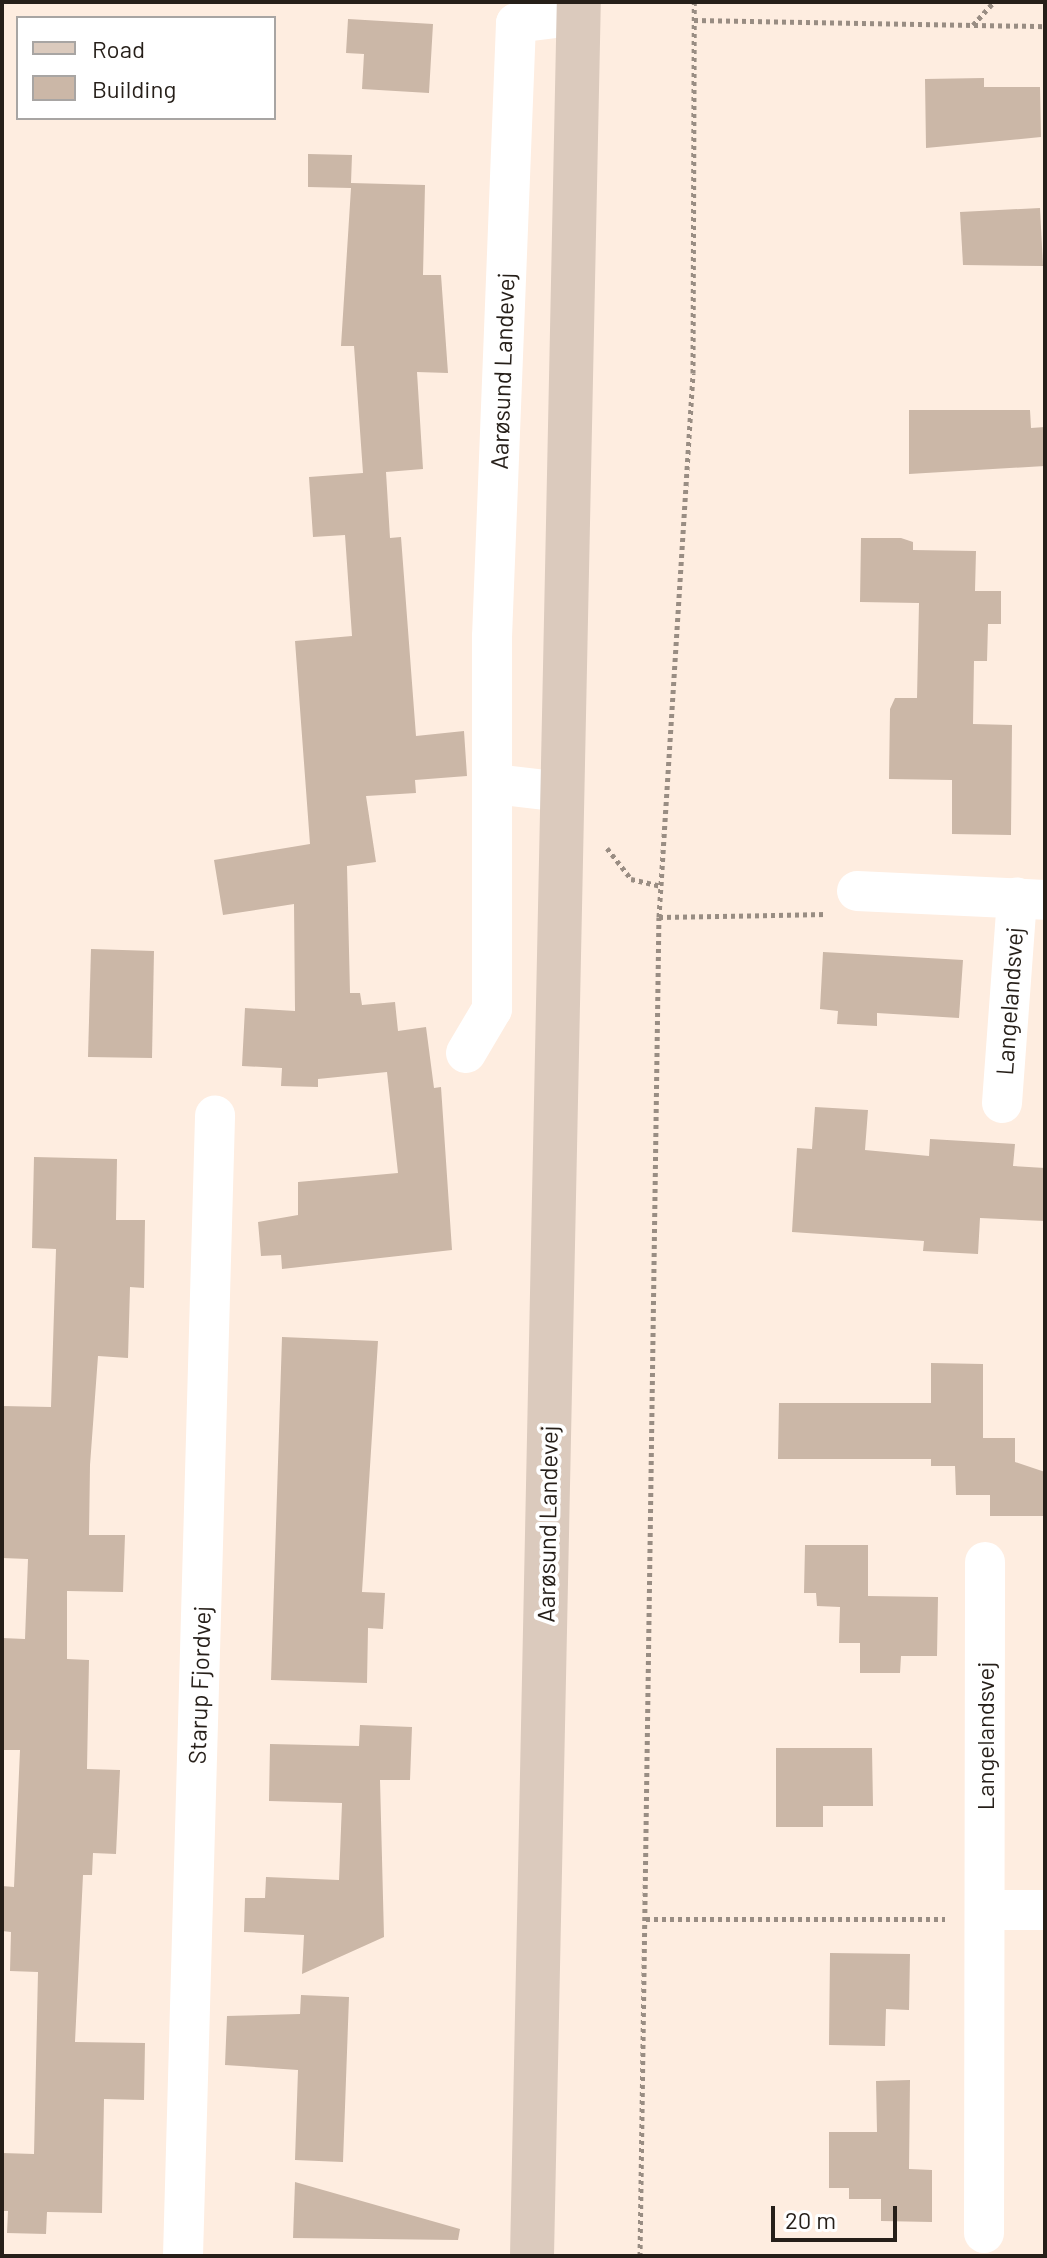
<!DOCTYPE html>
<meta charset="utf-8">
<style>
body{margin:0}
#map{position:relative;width:1047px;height:2258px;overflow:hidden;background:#feede0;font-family:Barlow,sans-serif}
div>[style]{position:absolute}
.building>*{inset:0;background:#cbb7a7}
.path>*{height:5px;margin-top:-2.5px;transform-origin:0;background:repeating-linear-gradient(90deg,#998d83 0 4px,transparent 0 8px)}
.street>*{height:40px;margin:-20px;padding:0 20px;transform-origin:20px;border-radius:20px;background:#fff}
.secondary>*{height:44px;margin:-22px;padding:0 22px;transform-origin:22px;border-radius:22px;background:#dbcabd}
span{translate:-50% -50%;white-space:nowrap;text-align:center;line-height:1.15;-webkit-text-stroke:8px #fff;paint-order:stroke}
.street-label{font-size:24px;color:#261f19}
.frame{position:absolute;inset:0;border:4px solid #261f19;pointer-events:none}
.legend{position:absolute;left:16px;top:16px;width:260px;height:104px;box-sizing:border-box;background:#fff;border:2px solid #a8a5a3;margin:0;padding:10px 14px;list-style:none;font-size:24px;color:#261f19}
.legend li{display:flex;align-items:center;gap:16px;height:40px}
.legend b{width:40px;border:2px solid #a8a5a3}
.scale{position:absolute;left:771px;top:2206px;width:126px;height:36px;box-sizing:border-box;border:4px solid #261f19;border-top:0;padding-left:10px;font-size:24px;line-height:28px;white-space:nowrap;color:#261f19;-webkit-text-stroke:6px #fff;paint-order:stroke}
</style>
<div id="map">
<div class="building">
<i style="clip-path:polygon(348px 19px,433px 24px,429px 93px,362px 89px,364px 54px,346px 53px)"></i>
<i style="clip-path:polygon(984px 78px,984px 87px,1040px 87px,1041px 137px,926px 148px,925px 79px)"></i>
<i style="clip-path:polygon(308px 154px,352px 155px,351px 183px,425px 185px,423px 275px,441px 275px,448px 373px,417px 372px,423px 469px,386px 472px,390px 538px,401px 537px,416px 736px,464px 731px,467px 776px,415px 780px,416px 793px,366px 796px,376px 862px,347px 866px,350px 993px,360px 993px,362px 1005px,395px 1002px,398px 1031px,426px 1027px,434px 1088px,441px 1087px,452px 1250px,282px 1269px,281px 1255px,261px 1256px,258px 1222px,298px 1215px,298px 1182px,398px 1173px,387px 1072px,318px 1079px,318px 1087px,281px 1086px,282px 1068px,242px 1066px,245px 1008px,295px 1011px,294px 904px,223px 915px,214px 860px,310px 844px,295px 641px,352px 636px,345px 535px,313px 537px,309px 477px,363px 473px,354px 346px,341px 346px,351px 188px,308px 187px)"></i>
<i style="clip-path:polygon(1040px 208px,1043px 266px,963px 265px,960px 212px)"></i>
<i style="clip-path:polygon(909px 410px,1030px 410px,1031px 428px,1045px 427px,1045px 466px,909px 474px)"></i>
<i style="clip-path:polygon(861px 538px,901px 538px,913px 542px,913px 550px,976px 551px,975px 591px,1001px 591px,1001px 624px,988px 624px,987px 661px,974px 661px,973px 724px,1012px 725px,1011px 835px,952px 834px,952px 780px,889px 779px,890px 709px,895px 698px,917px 698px,919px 603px,860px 602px)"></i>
<i style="clip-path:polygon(91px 949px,154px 951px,152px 1058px,88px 1057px)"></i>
<i style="clip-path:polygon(823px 952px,963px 960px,959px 1018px,877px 1013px,877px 1026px,837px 1024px,838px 1011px,820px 1009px)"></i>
<i style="clip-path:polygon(815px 1107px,868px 1110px,865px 1150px,929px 1156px,930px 1139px,1015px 1144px,1013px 1166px,1045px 1168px,1045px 1221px,980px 1218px,978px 1254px,923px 1251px,924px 1241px,792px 1232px,797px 1148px,812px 1149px)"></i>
<i style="clip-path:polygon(34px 1157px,117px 1159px,116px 1220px,145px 1220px,144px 1288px,130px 1287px,128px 1358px,98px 1356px,90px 1465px,89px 1535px,125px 1535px,123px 1592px,67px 1591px,67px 1659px,89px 1660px,87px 1769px,120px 1770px,116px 1854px,93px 1853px,92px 1875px,83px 1875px,75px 2042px,145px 2043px,144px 2100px,104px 2099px,102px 2213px,47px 2212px,46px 2234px,7px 2233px,8px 2211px,2px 2211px,2px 2153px,34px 2154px,38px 1972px,10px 1971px,11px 1932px,2px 1931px,2px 1886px,14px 1887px,20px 1750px,4px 1750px,2px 1638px,25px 1639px,28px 1559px,2px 1558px,2px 1406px,51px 1407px,56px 1249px,32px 1248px)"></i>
<i style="clip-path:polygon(282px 1337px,378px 1341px,362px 1592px,385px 1593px,383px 1629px,368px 1628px,367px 1683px,271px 1680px)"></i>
<i style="clip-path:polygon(931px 1363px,983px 1364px,983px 1438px,1015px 1438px,1015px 1462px,1045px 1472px,1045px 1516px,990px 1516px,990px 1495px,956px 1495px,955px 1466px,931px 1466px,931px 1459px,778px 1459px,779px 1403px,931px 1403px)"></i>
<i style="clip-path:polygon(805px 1545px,868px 1545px,868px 1596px,938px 1597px,937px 1656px,901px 1656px,900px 1673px,860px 1673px,860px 1643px,839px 1643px,840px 1607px,817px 1606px,816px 1593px,804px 1593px)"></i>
<i style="clip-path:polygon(360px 1725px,412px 1727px,410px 1780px,380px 1780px,384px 1937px,302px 1974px,304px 1935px,244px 1932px,245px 1898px,265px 1898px,266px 1877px,339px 1880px,342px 1803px,269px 1801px,270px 1744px,359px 1746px)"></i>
<i style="clip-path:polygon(776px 1748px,872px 1748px,873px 1806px,823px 1806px,823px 1827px,776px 1827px)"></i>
<i style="clip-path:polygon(830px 1953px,910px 1954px,909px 2010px,886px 2009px,885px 2046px,829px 2045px)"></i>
<i style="clip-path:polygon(301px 1995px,349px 1997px,343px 2162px,295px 2160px,298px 2070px,225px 2065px,227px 2016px,300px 2014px)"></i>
<i style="clip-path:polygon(910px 2080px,909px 2169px,932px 2170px,932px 2222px,881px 2221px,881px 2199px,849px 2199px,849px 2188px,829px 2188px,829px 2132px,877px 2132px,876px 2081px)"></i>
<i style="clip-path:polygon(295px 2182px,460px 2229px,458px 2240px,293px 2238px)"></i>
</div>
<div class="path">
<i style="left:694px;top:20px;width:351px;rotate:1deg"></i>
<i style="left:973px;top:25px;width:31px;rotate:-48deg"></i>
<i style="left:607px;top:848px;width:39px;rotate:52deg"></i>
<i style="left:631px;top:879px;width:31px;rotate:13deg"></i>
<i style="left:659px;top:917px;width:167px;rotate:-1deg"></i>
<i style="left:646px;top:1919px;width:299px"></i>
<i style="left:640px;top:2256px;width:1339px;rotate:-89.19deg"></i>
<i style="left:659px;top:917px;width:545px;rotate:-86.42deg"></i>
<i style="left:693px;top:373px;width:371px;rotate:-89.8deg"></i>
</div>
<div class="street">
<i style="left:493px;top:784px;width:69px;rotate:6.6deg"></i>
<i style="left:857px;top:891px;width:188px;rotate:2.7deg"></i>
<i style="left:466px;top:1053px;width:51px;rotate:-59.4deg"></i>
<i style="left:492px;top:1009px;width:372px;rotate:-90deg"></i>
<i style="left:492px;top:637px;width:614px;rotate:-87.76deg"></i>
<i style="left:516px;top:23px;width:64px;rotate:-7.2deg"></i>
<i style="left:1002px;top:1103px;width:206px;rotate:-85.8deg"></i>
<i style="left:985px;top:1910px;width:60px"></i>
<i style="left:984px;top:2233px;width:671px;rotate:-89.91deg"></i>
<i style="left:183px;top:2256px;width:1141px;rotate:-88.39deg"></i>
</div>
<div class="secondary">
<i style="left:532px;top:2256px;width:2254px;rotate:-88.81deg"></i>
</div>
<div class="street-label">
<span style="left:502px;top:371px;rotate:-88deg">Aarøsund Landevej</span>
<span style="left:1009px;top:1001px;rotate:-86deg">Langelandsvej</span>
<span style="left:547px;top:1524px;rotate:-89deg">Aarøsund Landevej</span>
<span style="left:199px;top:1685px;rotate:-88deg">Starup Fjordvej</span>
<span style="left:985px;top:1736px;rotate:-90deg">Langelandsvej</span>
</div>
<div class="frame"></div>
<ul class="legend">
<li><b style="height:10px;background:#dbcabd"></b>Road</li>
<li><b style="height:22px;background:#cbb7a7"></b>Building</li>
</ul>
<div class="scale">20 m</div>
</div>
